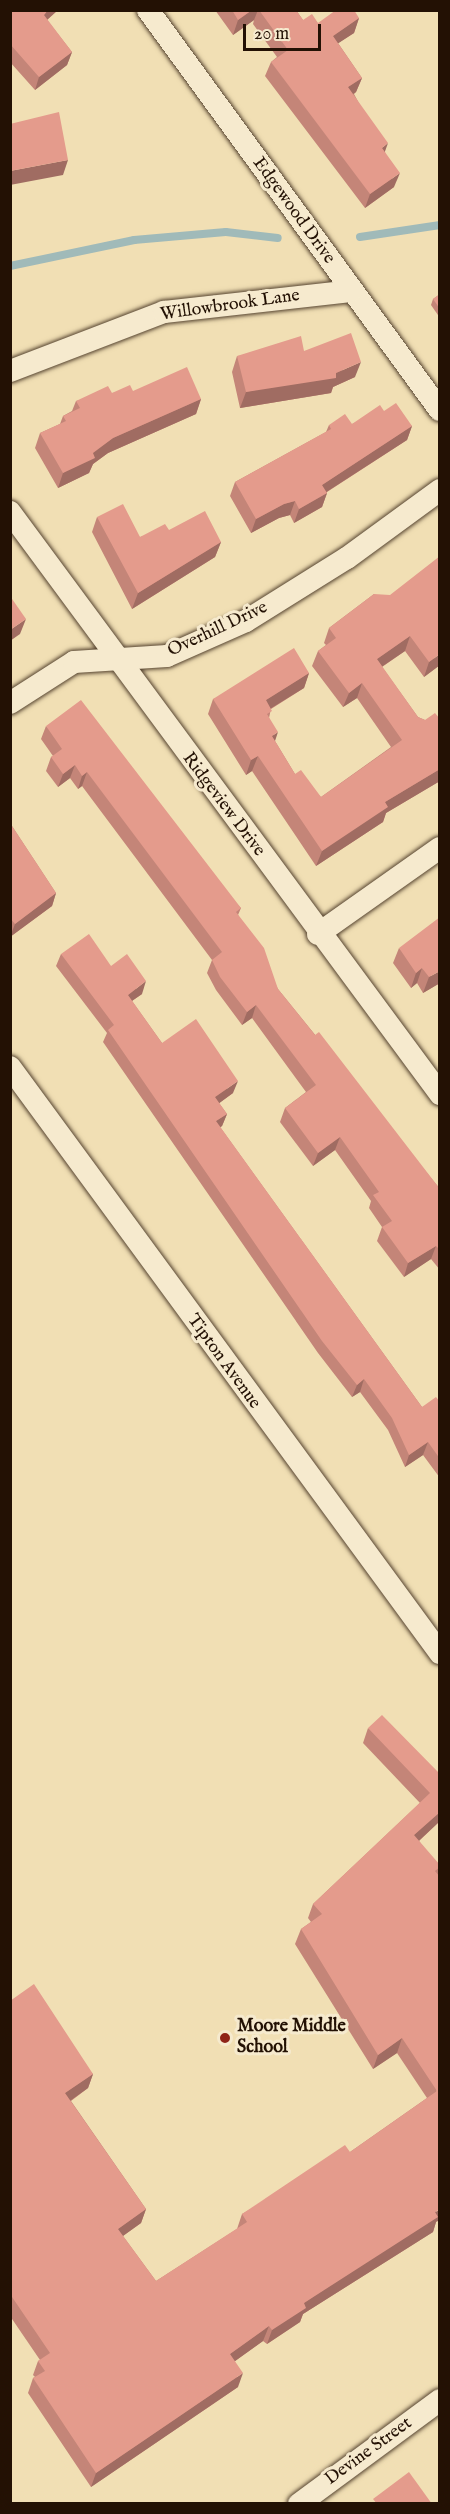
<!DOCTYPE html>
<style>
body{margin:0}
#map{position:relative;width:450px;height:2514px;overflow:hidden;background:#f1dfb4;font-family:"IM FELL English",serif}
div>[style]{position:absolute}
.stream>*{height:8px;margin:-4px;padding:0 4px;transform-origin:4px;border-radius:4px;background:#a0bab9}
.roads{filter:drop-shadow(0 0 2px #564430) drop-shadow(0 0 2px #564430)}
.street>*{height:22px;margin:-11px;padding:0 11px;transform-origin:11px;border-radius:11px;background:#f6eace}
.wall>*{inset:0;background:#c48578}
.shaded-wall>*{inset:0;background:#a06c62}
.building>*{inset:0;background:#e49b8c}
.dots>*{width:16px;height:16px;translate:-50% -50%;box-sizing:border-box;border:3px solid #f6eace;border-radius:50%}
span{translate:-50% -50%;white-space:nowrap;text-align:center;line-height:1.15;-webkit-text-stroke:6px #f6eace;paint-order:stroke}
.street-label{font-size:18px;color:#231104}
.poi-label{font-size:18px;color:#231104;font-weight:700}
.left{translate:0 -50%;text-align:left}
.frame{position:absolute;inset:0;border:12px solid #231104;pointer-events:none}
.scale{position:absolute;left:243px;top:24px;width:78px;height:27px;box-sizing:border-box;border:3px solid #231104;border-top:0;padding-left:8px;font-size:18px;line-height:21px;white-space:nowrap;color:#231104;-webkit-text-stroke:4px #f6eace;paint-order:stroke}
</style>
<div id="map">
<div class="stream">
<i style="left:360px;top:237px;width:81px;rotate:-8.5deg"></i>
<i style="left:10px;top:266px;width:127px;rotate:-11.8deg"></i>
<i style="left:134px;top:240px;width:92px;rotate:-5deg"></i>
<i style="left:226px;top:232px;width:52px;rotate:6.6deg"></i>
</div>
<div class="roads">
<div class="street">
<i style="left:148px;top:10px;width:495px;rotate:53.9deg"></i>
<i style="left:10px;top:371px;width:165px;rotate:-21deg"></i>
<i style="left:164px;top:312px;width:188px;rotate:-6.4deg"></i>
<i style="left:10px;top:512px;width:724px;rotate:53.54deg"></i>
<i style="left:10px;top:703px;width:76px;rotate:-32.6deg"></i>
<i style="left:74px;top:662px;width:93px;rotate:-3.7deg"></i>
<i style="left:167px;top:656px;width:86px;rotate:-23.9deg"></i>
<i style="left:246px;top:621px;width:119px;rotate:-32deg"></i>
<i style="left:347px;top:558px;width:115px;rotate:-36.2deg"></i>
<i style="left:318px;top:934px;width:149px;rotate:-35.2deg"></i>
<i style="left:10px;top:1067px;width:727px;rotate:53.73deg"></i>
<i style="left:299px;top:2504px;width:175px;rotate:-36.4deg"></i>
</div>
</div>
<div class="wall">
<i style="clip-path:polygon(10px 10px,58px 10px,47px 20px,72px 52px,67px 65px,35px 90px,10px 62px)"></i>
<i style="clip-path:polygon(215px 10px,296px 10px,303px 20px,318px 23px,359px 18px,354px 33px,338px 43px,362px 78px,356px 92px,354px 94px,385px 152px,394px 187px,365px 208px,265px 76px,271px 62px,277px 57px,253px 24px,254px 20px,233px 35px)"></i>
<i style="clip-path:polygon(440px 294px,440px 318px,431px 305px,433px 299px)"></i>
<i style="clip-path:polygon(304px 351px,355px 377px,333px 387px,331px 393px,240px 408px,232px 372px,237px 356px)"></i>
<i style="clip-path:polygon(133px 391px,201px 399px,196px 414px,108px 453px,93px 464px,89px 473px,58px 488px,35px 448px,40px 433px,60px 424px,63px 416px,72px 411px,76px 401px,112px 393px)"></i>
<i style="clip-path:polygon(384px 411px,412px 426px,407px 440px,327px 492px,327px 493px,322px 507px,294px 523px,290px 515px,279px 518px,251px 533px,230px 496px,235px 482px,326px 432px,329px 425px,352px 424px)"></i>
<i style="clip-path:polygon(97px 517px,140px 537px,169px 530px,221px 542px,215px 557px,132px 609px,92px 532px)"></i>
<i style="clip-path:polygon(374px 594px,440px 665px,424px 677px,405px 651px,382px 667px,418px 717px,425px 720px,440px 719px,440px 781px,386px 813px,383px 822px,316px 866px,252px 771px,246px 775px,208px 714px,213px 699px,309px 673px,304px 688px,271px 709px,269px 718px,275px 741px,295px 774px,321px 797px,391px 747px,357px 698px,343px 707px,312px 666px,318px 651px,326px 645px,324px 643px,329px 628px)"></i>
<i style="clip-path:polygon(46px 726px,241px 908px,238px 915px,278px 989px,440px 1189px,440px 1270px,431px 1259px,404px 1277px,377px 1241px,382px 1227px,369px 1208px,371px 1201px,335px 1150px,313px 1166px,280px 1122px,285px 1108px,306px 1092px,252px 1018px,242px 1025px,216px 990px,207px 973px,212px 960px,82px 786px,78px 789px,70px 778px,58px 787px,46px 771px,51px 757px,53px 756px,41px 739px)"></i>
<i style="clip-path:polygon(10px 823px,56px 893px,52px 906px,10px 937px)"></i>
<i style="clip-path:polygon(399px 948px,440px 983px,423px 993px,417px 983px,411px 988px,393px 963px)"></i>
<i style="clip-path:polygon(61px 954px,111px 966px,142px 994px,132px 1001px,162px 1043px,233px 1093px,219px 1103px,227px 1114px,222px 1126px,220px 1127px,422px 1407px,440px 1402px,440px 1478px,423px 1455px,405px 1467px,388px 1430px,360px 1392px,352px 1397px,318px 1353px,103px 1042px,107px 1033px,56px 966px)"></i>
<i style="clip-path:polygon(368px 1728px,440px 1774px,440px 1821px,419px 1841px,440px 1870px,438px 1875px,436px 2222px,433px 2232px,303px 2314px,300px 2322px,267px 2344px,263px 2341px,235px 2361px,238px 2387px,91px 2487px,28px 2393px,33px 2378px,35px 2377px,33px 2375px,38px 2361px,40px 2360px,10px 2316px,10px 2001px,93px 2074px,88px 2088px,71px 2101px,146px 2209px,141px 2223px,123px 2236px,156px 2281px,237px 2229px,242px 2214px,350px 2152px,427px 2098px,397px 2053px,373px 2069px,295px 1944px,301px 1929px,311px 1922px,308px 1918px,313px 1904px,420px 1803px,363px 1743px)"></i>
</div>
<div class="shaded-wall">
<i style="clip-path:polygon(48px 10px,58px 10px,39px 27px,44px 15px)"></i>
<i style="clip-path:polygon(252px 10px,258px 10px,254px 20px,233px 35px,238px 20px)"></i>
<i style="clip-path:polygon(359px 18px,354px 33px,328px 50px,333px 36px)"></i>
<i style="clip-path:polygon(72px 52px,67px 65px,35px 90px,39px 77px)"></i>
<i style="clip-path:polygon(362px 78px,356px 92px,343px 101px,348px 87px)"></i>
<i style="clip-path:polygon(388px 143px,383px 157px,382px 148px)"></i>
<i style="clip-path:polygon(68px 160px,63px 175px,10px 185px,10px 171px)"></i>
<i style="clip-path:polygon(400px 173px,394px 187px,365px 208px,370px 194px)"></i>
<i style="clip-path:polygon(361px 362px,355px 377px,333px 387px,331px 393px,240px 408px,246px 392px,336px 373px)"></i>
<i style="clip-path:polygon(201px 399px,196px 414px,108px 453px,93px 464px,89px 473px,58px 488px,63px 473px,113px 438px)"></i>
<i style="clip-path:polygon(412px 426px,407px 440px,317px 498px,322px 485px)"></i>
<i style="clip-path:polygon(327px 493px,322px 507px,294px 523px,299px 509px)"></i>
<i style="clip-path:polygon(295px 501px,290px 515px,279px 518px,251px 533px,256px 519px,284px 504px)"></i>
<i style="clip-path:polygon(221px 542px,215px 557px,132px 609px,138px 593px)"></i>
<i style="clip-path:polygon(26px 619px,20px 634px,10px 641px,10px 630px)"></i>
<i style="clip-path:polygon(410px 636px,405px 651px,371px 674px,377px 659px)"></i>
<i style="clip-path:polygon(440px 654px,440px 665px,424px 677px,429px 662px)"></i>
<i style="clip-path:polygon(309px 673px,304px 688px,260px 715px,266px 700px)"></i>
<i style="clip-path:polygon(362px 683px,357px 698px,343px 707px,349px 693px)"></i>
<i style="clip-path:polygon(278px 732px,273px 747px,272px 736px)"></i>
<i style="clip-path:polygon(258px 756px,252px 771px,246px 775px,251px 760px)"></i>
<i style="clip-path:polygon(75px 765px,70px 778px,58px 787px,63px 774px)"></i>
<i style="clip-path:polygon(440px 769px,440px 781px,386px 813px,383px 822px,316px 866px,322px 851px,385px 802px)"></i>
<i style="clip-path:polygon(87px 772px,82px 786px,78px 789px,82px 776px)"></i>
<i style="clip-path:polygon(56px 893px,52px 906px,10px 937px,15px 924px)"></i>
<i style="clip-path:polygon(422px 968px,417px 983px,411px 988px,416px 973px)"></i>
<i style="clip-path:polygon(440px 971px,440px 983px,423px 993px,429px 977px)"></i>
<i style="clip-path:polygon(146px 981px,142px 994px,123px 1007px,128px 995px)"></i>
<i style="clip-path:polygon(256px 1005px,252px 1018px,242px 1025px,247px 1012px)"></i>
<i style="clip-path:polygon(238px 1081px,233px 1093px,210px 1110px,215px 1097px)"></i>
<i style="clip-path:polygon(227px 1114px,222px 1126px,212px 1133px,216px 1121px)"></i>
<i style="clip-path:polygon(340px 1137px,335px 1150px,313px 1166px,318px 1153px)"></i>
<i style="clip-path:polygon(436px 1246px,431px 1259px,404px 1277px,408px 1263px)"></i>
<i style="clip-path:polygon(364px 1379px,360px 1392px,352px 1397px,357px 1385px)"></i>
<i style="clip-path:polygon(428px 1442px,423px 1455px,405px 1467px,409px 1455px)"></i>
<i style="clip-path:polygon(440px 1812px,440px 1821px,409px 1850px,414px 1835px)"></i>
<i style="clip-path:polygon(402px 2038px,397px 2053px,373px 2069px,378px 2055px)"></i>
<i style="clip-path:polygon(93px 2074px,88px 2088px,60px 2108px,65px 2093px)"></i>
<i style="clip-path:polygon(146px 2209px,141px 2223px,113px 2243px,118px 2229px)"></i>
<i style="clip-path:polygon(440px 2209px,440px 2220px,436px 2222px,433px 2232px,303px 2314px,300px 2322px,267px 2344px,272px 2330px,304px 2303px)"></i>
<i style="clip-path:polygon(269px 2326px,263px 2341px,224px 2369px,230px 2354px)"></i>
<i style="clip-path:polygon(243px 2373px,238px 2387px,91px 2487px,96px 2473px)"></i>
</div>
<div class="building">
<i style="clip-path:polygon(10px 10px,48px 10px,44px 15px,72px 52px,39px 77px,10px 44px)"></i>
<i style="clip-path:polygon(232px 10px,252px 10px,238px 20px)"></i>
<i style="clip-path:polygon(259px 10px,296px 10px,303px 20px,312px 14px,318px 23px,336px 10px,354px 10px,359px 18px,333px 36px,362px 78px,348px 87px,388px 143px,382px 148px,400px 173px,370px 194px,271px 62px,288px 50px)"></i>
<i style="clip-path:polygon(59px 112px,68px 160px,10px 171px,10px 124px)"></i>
<i style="clip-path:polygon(440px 294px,440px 309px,433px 299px)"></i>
<i style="clip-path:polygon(351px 333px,361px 362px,336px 373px,336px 378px,246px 392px,237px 356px,301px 336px,304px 351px)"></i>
<i style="clip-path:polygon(187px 367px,201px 399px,113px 438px,93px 453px,95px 458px,63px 473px,40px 433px,66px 421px,63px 416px,80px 408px,76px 401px,108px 386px,112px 393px,130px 385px,133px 391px)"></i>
<i style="clip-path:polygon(396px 403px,412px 426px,322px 485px,327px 493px,299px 509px,295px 501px,284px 504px,256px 519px,235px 482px,331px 429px,329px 425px,345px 414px,352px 424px,380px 405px,384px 411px)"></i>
<i style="clip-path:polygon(123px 504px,140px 537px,165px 524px,169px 530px,205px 511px,221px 542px,138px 593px,97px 517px)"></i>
<i style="clip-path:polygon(440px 556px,440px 654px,429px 662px,410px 636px,377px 659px,418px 717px,425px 720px,435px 713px,440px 719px,440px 769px,385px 802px,388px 807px,322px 851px,258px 756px,251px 760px,213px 699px,294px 648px,309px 673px,266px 700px,272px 711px,267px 714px,278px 732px,272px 736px,295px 774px,301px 770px,321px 797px,402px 740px,362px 683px,349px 693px,318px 651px,336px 638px,329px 628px,374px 594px,390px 595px)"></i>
<i style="clip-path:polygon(10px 596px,26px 619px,10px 630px)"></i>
<i style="clip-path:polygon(81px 700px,241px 908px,236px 912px,264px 948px,278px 989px,315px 1035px,319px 1032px,440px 1189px,440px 1250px,436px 1246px,408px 1263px,382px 1227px,392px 1221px,373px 1195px,379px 1192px,340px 1137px,318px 1153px,285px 1108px,316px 1085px,256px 1005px,247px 1012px,220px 977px,212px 960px,222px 952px,87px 772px,82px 776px,75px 765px,63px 774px,51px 757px,62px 749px,46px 726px)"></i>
<i style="clip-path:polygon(10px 823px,56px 893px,15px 924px,10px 918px)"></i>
<i style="clip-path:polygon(440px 917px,440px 971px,429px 977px,422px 968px,416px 973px,399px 948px)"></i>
<i style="clip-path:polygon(89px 934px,111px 966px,127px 954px,146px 981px,128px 995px,162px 1043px,196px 1019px,238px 1081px,215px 1097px,227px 1114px,216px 1121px,422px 1407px,436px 1397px,440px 1402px,440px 1459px,428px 1442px,409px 1455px,392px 1418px,364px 1379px,357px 1385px,322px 1341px,108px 1030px,114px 1025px,61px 954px)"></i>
<i style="clip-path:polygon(382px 1715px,440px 1774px,440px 1812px,414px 1835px,440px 1865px,440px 1867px,435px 1871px,440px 1877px,440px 2209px,435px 2212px,438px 2217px,304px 2303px,306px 2308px,272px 2330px,269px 2326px,230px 2354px,243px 2373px,96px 2473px,33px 2378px,45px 2371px,38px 2361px,50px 2353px,10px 2294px,10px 2001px,34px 1984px,93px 2074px,65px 2093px,146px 2209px,118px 2229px,156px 2281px,247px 2222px,242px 2214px,345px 2145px,350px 2152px,437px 2091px,402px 2038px,378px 2055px,301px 1929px,322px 1914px,313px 1904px,430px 1793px,368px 1728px)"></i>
<i style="clip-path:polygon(409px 2472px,432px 2504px,377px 2504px,373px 2499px)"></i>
</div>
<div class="dots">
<i style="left:225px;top:2038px;background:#8f2418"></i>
</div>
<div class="street-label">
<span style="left:293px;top:211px;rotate:54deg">Edgewood Drive</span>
<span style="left:230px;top:306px;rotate:-8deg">Willowbrook Lane</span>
<span style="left:218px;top:630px;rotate:-25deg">Overhill Drive</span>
<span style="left:223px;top:805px;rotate:53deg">Ridgeview Drive</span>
<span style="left:223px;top:1362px;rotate:54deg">Tipton Avenue</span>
<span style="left:369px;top:2452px;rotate:-36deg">Devine Street</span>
</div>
<div class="poi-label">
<span class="left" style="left:237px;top:2038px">Moore Middle<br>School</span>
</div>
<div class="frame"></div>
<div class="scale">20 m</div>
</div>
